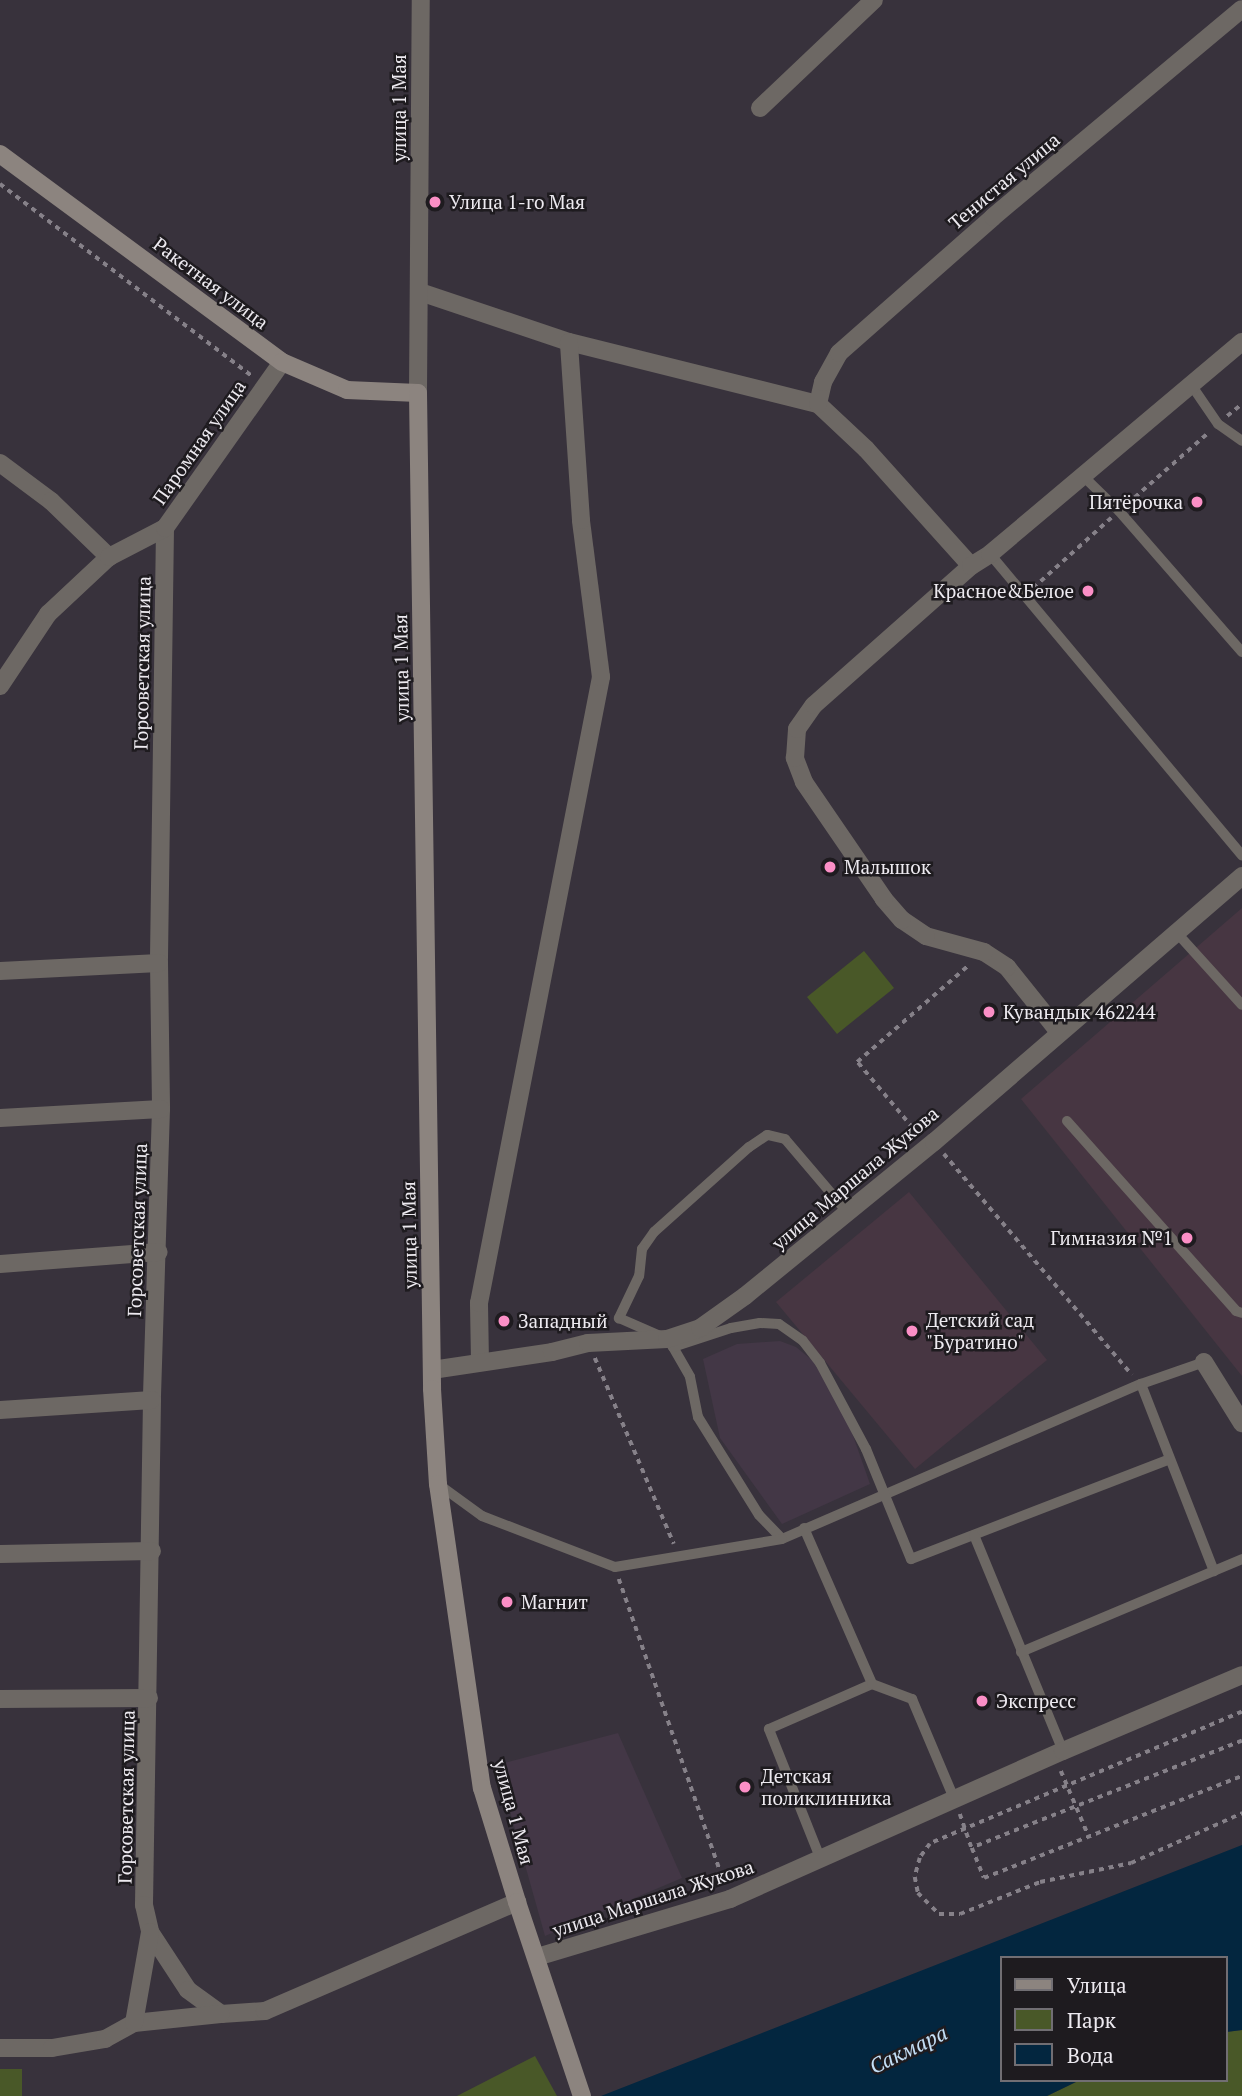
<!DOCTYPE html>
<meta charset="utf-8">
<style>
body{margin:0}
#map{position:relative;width:1242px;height:2096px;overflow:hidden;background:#38323c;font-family:"PT Serif",serif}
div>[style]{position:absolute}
.industrial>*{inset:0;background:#433746}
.education>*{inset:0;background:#473642}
.green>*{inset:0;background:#495828}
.water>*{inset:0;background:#03263f}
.path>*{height:3.5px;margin-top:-1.75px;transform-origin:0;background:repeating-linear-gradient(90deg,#868189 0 5px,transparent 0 10px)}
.lane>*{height:10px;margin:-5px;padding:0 5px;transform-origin:5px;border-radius:5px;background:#6d6864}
.street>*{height:18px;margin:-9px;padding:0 9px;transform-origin:9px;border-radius:9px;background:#6d6864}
.secondary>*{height:18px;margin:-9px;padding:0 9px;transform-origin:9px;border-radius:9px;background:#8c847f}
.dots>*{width:19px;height:19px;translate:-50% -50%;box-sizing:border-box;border:4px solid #1e1b1f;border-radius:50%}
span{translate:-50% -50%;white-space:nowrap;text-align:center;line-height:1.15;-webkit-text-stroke:5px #1e1b1f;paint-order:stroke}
.street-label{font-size:19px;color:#edeaf0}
.poi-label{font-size:19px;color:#edeaf0}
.left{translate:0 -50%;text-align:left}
.right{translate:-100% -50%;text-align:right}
.water-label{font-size:21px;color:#c5e0f7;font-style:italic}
.legend{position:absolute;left:1000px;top:1956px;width:228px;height:126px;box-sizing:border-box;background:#1e1b1f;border:2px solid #716e73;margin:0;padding:9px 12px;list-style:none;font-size:21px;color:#edeaf0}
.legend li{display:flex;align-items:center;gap:14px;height:35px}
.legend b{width:35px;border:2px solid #716e73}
</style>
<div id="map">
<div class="industrial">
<i style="clip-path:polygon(780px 1341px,796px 1347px,813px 1361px,831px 1390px,850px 1427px,870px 1484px,782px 1524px,720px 1438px,703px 1359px,737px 1344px)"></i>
<i style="clip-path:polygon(618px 1733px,682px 1878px,545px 1936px,497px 1765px)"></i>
</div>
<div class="education">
<i style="clip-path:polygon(1242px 908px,1242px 1376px,1021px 1099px)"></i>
<i style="clip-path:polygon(909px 1192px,1047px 1360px,915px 1469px,776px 1302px)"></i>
</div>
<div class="green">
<i style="clip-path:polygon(864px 951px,894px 988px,837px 1034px,807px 997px)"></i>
<i style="clip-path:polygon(1242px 2030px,1242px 2096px,1047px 2096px,1080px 2080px,1226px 2080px,1226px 2032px)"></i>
<i style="clip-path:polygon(535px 2056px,557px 2096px,457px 2096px)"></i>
<i style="clip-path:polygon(0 2069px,22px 2069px,22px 2096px,0 2096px)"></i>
</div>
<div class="water">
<i style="clip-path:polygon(1242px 1845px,1242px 2030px,1226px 2032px,1226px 1958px,1002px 1958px,1002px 2080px,1080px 2080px,1047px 2096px,601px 2096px)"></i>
</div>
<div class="path">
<i style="left:0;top:184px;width:317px;rotate:37.3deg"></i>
<i style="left:1227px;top:416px;width:19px;rotate:-39deg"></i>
<i style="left:1127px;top:504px;width:108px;rotate:-41.2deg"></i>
<i style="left:1033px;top:588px;width:105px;rotate:-41.9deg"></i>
<i style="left:919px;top:1136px;width:97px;rotate:-130deg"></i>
<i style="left:857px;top:1062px;width:148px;rotate:-40.9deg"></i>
<i style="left:944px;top:1154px;width:290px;rotate:49.6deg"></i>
<i style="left:595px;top:1358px;width:202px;rotate:67deg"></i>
<i style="left:619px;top:1579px;width:322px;rotate:70.9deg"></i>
<i style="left:1242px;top:1712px;width:339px;rotate:157.1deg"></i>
<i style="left:930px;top:1844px;width:17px;rotate:126deg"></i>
<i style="left:920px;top:1858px;width:20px;rotate:105deg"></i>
<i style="left:915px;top:1877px;width:16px;rotate:79deg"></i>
<i style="left:918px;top:1893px;width:30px;rotate:45deg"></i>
<i style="left:939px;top:1914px;width:21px"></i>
<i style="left:960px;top:1914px;width:86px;rotate:-21.8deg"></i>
<i style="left:1040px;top:1882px;width:93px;rotate:-11.8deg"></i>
<i style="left:1131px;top:1863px;width:122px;rotate:-24.2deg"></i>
<i style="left:1242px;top:1741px;width:290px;rotate:158.4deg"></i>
<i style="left:972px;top:1848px;width:32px;rotate:68deg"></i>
<i style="left:984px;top:1878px;width:277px;rotate:-21.6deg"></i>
<i style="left:1061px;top:1771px;width:72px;rotate:67deg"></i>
<i style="left:960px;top:1814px;width:36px;rotate:71deg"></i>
</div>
<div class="lane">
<i style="left:1192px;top:386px;width:46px;rotate:55.6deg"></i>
<i style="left:1218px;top:424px;width:29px;rotate:35deg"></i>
<i style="left:1082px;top:475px;width:52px;rotate:44.2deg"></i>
<i style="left:1119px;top:511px;width:187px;rotate:48.9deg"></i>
<i style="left:990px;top:554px;width:393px;rotate:50.1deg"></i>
<i style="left:1176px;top:932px;width:98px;rotate:47.9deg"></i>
<i style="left:1067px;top:1121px;width:254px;rotate:48.3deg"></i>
<i style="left:1236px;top:1311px;width:6px;rotate:18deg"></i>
<i style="left:848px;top:1213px;width:97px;rotate:-130.4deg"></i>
<i style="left:785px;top:1139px;width:18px;rotate:-167deg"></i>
<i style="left:767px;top:1135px;width:22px;rotate:146deg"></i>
<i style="left:749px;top:1147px;width:127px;rotate:138.2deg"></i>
<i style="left:654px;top:1232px;width:21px;rotate:125deg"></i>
<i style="left:642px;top:1249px;width:27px;rotate:96deg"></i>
<i style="left:639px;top:1276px;width:47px;rotate:115.5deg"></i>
<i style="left:619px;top:1318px;width:52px;rotate:23.6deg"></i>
<i style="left:667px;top:1339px;width:10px;rotate:53deg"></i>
<i style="left:673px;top:1347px;width:34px;rotate:60deg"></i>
<i style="left:690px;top:1377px;width:41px;rotate:78.7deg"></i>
<i style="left:698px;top:1417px;width:115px;rotate:58.1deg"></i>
<i style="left:759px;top:1515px;width:33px;rotate:46deg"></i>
<i style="left:782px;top:1539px;width:391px;rotate:-23.4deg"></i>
<i style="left:1141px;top:1384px;width:67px;rotate:-19.2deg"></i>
<i style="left:673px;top:1347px;width:61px;rotate:-18.1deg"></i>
<i style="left:731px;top:1328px;width:29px;rotate:-10deg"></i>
<i style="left:760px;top:1323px;width:19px;rotate:3deg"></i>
<i style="left:779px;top:1324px;width:29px;rotate:35deg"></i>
<i style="left:803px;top:1341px;width:28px;rotate:52deg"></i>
<i style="left:820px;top:1363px;width:98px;rotate:61.9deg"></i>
<i style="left:866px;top:1449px;width:119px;rotate:67.8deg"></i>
<i style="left:911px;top:1559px;width:275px;rotate:-21.1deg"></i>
<i style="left:1141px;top:1384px;width:201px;rotate:68.7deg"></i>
<i style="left:438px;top:1484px;width:54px;rotate:36deg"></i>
<i style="left:482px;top:1516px;width:142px;rotate:21deg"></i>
<i style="left:615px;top:1567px;width:169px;rotate:-9.5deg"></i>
<i style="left:804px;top:1528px;width:170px;rotate:66.4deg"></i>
<i style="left:974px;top:1535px;width:234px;rotate:67.6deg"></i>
<i style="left:1021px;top:1652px;width:240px;rotate:-22.8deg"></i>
<i style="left:821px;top:1860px;width:141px;rotate:-111.7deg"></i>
<i style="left:769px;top:1729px;width:112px;rotate:-23.6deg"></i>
<i style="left:872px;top:1684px;width:43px;rotate:20.6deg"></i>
<i style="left:912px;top:1699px;width:111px;rotate:67.1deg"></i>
</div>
<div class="street">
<i style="left:760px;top:108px;width:157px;rotate:-43.5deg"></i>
<i style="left:420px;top:292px;width:157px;rotate:18.6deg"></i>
<i style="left:569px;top:342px;width:257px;rotate:14deg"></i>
<i style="left:818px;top:404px;width:66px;rotate:43.2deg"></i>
<i style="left:866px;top:449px;width:157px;rotate:48.1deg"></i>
<i style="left:418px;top:393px;width:393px;rotate:-89.6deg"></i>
<i style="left:818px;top:404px;width:23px;rotate:-77deg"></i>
<i style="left:823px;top:382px;width:33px;rotate:-61deg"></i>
<i style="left:839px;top:353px;width:205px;rotate:-41.4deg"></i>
<i style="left:993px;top:217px;width:324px;rotate:-39.9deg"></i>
<i style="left:0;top:463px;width:64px;rotate:36.7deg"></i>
<i style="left:51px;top:501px;width:81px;rotate:44deg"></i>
<i style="left:165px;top:528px;width:435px;rotate:90.8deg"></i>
<i style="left:159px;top:963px;width:146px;rotate:89.2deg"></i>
<i style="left:161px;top:1109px;width:291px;rotate:91.8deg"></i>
<i style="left:152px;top:1400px;width:505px;rotate:90.91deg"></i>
<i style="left:144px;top:1905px;width:28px;rotate:77deg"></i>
<i style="left:150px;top:1932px;width:69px;rotate:56.8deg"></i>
<i style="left:188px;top:1990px;width:41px;rotate:36deg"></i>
<i style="left:221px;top:2014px;width:44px;rotate:-3.9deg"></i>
<i style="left:265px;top:2011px;width:275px;rotate:-23.4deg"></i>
<i style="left:0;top:686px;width:87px;rotate:-56.3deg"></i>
<i style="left:48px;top:614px;width:83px;rotate:-43.1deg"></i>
<i style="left:109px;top:557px;width:63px;rotate:-27.4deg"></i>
<i style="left:165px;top:528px;width:203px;rotate:-54.8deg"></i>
<i style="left:0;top:971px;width:159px;rotate:-2.9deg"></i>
<i style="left:1059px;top:1032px;width:83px;rotate:-128.7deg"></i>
<i style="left:1007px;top:967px;width:27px;rotate:-147deg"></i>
<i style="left:984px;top:952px;width:60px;rotate:-164.6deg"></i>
<i style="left:926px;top:936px;width:29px;rotate:-146deg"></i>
<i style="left:902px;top:920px;width:28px;rotate:-131deg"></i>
<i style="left:884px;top:899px;width:142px;rotate:-124.4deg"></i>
<i style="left:804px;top:782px;width:26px;rotate:-111deg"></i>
<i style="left:795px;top:758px;width:29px;rotate:-86deg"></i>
<i style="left:797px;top:729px;width:29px;rotate:-55deg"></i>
<i style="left:814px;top:705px;width:210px;rotate:-41.5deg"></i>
<i style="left:971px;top:566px;width:22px;rotate:-32deg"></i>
<i style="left:990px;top:554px;width:329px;rotate:-40.1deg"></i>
<i style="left:0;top:1118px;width:161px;rotate:-3.2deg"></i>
<i style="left:0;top:1264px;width:159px;rotate:-4.3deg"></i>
<i style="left:480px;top:1362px;width:59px;rotate:-91deg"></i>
<i style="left:479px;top:1303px;width:638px;rotate:-78.97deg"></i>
<i style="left:601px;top:677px;width:158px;rotate:-97.3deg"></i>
<i style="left:581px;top:520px;width:178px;rotate:-93.9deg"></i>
<i style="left:1204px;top:1362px;width:72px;rotate:58.1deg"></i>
<i style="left:432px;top:1370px;width:121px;rotate:-8.5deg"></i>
<i style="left:552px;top:1352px;width:37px;rotate:-14deg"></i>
<i style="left:588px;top:1343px;width:79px;rotate:-2.9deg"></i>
<i style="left:667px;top:1339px;width:35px;rotate:-18deg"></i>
<i style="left:700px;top:1328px;width:55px;rotate:-35.4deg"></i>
<i style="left:745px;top:1296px;width:244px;rotate:-39.2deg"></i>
<i style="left:934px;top:1142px;width:407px;rotate:-40.8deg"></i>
<i style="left:0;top:1410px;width:152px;rotate:-3.8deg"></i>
<i style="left:0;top:1554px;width:152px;rotate:-1.1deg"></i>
<i style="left:0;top:1699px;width:149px;rotate:-0.4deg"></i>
<i style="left:537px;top:1957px;width:202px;rotate:-16.7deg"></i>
<i style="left:730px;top:1899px;width:364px;rotate:-24deg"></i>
<i style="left:1063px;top:1751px;width:194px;rotate:-23deg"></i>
<i style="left:134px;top:2023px;width:87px;rotate:-5.9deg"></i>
<i style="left:0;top:2048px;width:52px"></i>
<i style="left:52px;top:2048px;width:54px;rotate:-9.6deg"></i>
<i style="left:105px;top:2039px;width:33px;rotate:-29deg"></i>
<i style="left:134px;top:2023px;width:92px;rotate:-80deg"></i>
</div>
<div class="secondary">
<i style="left:0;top:154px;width:350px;rotate:36.4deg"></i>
<i style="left:282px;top:362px;width:71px;rotate:23.3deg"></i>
<i style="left:347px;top:390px;width:71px;rotate:2.4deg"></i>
<i style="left:418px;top:393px;width:996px;rotate:89.19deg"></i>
<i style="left:432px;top:1389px;width:95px;rotate:86.4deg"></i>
<i style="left:438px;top:1484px;width:307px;rotate:81.8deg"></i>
<i style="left:482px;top:1788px;width:119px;rotate:72.9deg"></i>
<i style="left:517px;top:1902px;width:205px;rotate:71.5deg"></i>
</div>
<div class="dots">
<i style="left:435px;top:202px;background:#fb8fc6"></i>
<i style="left:1197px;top:502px;background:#fb8fc6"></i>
<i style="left:1088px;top:591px;background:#fb8fc6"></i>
<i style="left:830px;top:867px;background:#fb8fc6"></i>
<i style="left:989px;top:1012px;background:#fb8fc6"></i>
<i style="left:1187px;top:1238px;background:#fb8fc6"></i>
<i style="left:504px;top:1321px;background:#fb8fc6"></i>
<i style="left:912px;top:1331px;background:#fb8fc6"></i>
<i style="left:507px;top:1602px;background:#fb8fc6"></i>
<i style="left:982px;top:1701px;background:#fb8fc6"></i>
<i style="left:745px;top:1787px;background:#fb8fc6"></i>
</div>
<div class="street-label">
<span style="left:399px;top:108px;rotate:-90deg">улица 1 Мая</span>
<span style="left:1004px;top:181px;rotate:-40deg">Тенистая улица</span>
<span style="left:211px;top:283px;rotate:37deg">Ракетная улица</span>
<span style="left:199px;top:442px;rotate:-55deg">Паромная улица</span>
<span style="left:142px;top:663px;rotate:-89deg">Горсоветская улица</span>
<span style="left:401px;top:668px;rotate:-91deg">улица 1 Мая</span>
<span style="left:855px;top:1178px;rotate:-40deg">улица Маршала Жукова</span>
<span style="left:137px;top:1230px;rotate:-88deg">Горсоветская улица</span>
<span style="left:409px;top:1235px;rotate:-91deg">улица 1 Мая</span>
<span style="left:126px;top:1797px;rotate:-89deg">Горсоветская улица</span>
<span style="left:514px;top:1812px;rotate:75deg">улица 1 Мая</span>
<span style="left:653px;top:1898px;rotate:-18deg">улица Маршала Жукова</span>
</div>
<div class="poi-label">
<span class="left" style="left:449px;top:202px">Улица 1-го Мая</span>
<span class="right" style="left:1183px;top:502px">Пятёрочка</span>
<span class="right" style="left:1074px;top:591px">Красное&amp;Белое</span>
<span class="left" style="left:844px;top:867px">Малышок</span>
<span class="left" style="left:1003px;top:1012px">Кувандык 462244</span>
<span class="right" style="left:1173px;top:1238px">Гимназия №1</span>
<span class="left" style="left:926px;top:1331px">Детский сад<br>"Буратино"</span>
<span class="left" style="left:518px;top:1321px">Западный</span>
<span class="left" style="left:521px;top:1602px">Магнит</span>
<span class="left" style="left:996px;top:1701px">Экспресс</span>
<span class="left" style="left:761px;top:1787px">Детская<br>поликлинника</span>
</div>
<div class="water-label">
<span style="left:908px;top:2049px;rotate:-26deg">Сакмара</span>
</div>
<ul class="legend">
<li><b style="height:9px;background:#8c847f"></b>Улица</li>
<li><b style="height:19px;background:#495828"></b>Парк</li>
<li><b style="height:19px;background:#03263f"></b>Вода</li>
</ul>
</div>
